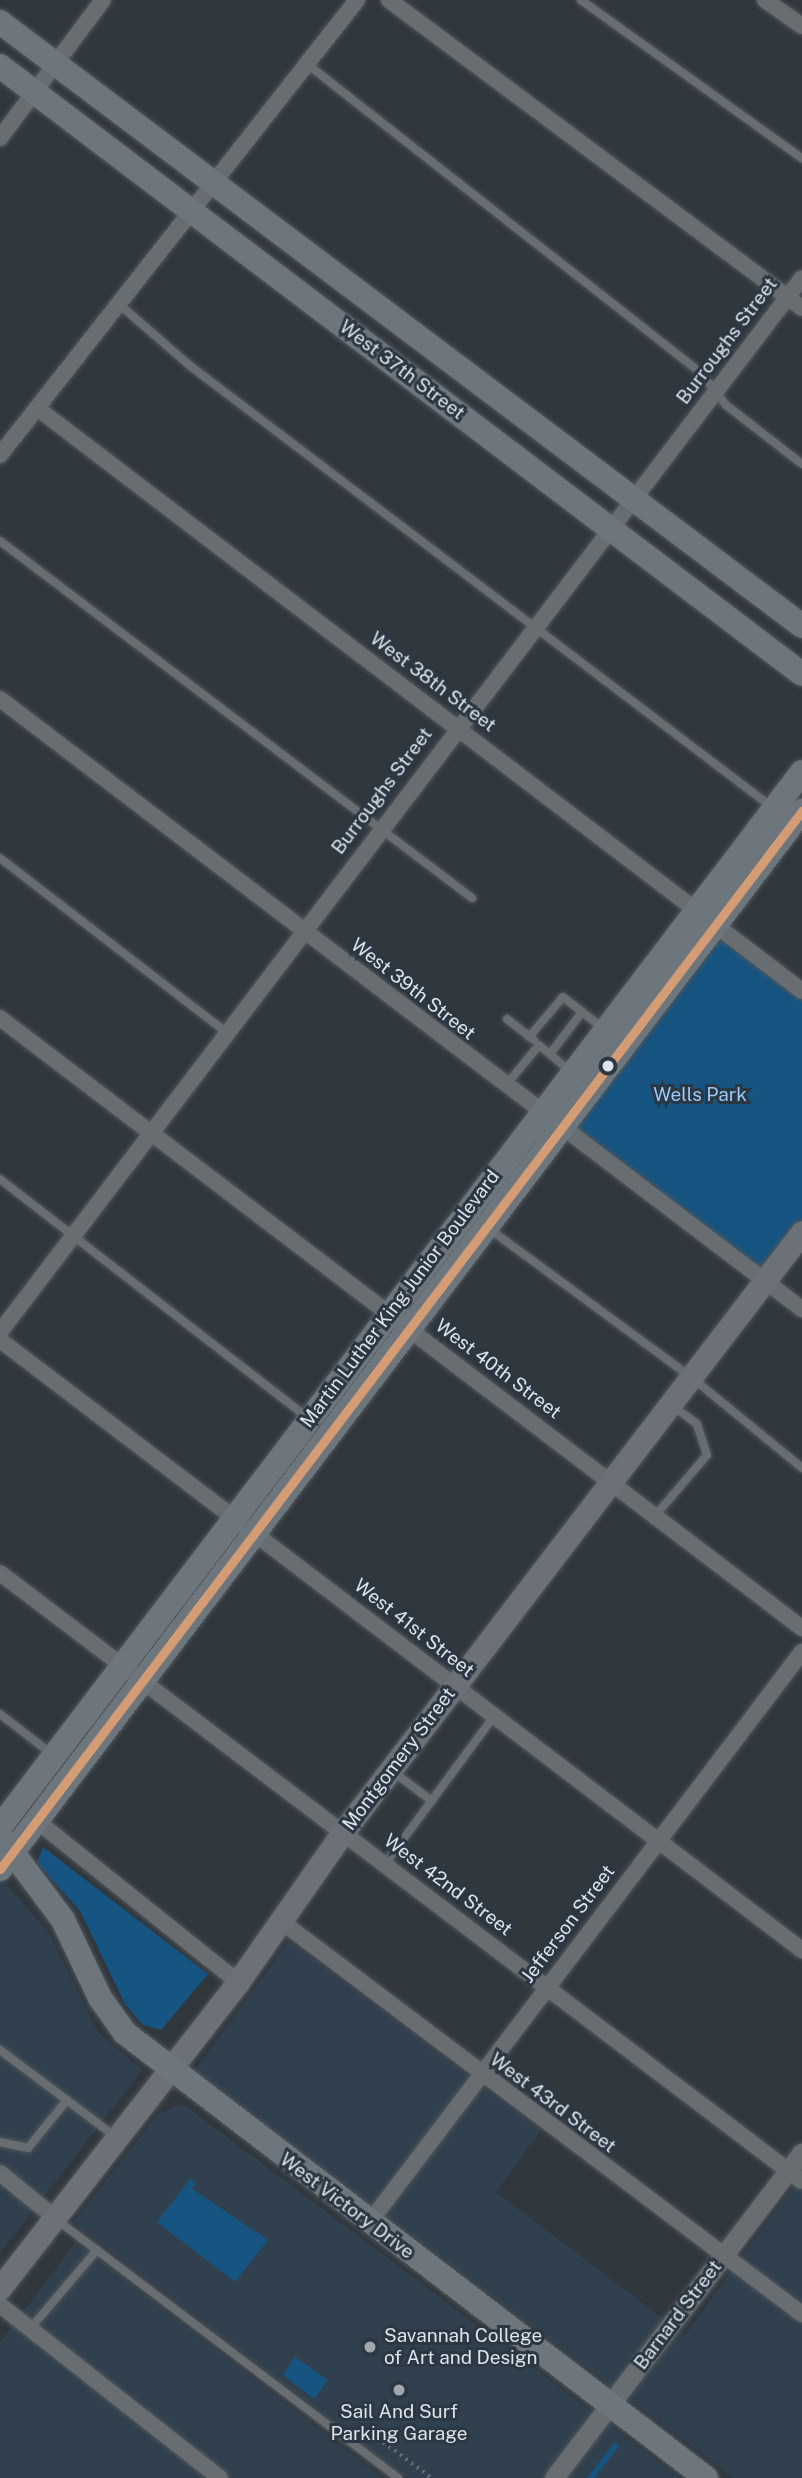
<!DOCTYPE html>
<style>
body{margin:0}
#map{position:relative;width:802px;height:2478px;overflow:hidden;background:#30373d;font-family:"Public Sans",sans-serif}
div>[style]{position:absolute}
.built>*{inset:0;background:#30404e}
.green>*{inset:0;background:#165481}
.path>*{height:3.5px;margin-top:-1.75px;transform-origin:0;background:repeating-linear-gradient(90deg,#686e73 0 2px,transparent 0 7px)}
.roads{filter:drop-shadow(0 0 2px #50565b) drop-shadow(0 0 2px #50565b)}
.service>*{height:8px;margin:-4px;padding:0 4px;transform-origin:4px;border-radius:4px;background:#676d71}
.minor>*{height:16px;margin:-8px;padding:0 8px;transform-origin:8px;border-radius:8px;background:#676d71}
.tertiary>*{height:19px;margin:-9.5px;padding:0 9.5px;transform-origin:9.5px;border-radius:9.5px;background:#676d71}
.secondary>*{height:23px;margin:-11.5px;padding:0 11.5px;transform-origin:11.5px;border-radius:11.5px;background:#6b7177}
.primary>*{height:24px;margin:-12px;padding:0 12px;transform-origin:12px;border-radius:12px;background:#6d757d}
.bus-1>*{height:9px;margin:-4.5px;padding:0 4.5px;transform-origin:4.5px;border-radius:4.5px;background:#d39c74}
.dots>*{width:19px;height:19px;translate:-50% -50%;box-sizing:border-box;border:4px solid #2b3742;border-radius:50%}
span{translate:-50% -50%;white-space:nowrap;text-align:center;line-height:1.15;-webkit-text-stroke:6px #2b3742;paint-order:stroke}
.street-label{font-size:19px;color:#dce3ea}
.park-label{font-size:19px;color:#97caf9}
.poi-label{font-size:19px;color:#dce3ea}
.left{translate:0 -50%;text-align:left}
</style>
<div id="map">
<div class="built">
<i style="clip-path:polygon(0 1878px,48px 1931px,98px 2032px,142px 2070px,0 2253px)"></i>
<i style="clip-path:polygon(289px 1941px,541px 2130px,496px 2192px,685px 2335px,802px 2174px,802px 2478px,734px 2478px,194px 2071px)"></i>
<i style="clip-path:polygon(181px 2104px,186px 2106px,680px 2478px,407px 2478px,356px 2440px,73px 2222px,157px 2115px)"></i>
<i style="clip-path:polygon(76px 2242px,383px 2478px,0 2478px,0 2343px)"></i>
</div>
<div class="green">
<i style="clip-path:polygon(704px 921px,802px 996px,802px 1224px,765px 1272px,556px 1115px)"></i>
<i style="clip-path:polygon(43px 1847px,208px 1974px,161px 2030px,143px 2025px,125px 2004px,80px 1911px,37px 1863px)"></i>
<i style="clip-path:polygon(190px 2179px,196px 2183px,192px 2189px,268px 2240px,235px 2282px,157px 2222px)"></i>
<i style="clip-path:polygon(295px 2357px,328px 2380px,314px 2399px,283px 2375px)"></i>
<i style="clip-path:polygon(615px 2442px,619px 2446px,594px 2478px,587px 2478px)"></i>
</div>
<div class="path">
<i style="left:372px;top:2434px;width:74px;rotate:36.3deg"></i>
</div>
<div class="roads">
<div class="service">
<i style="left:581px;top:0;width:272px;rotate:35.6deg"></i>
<i style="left:307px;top:64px;width:499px;rotate:38.1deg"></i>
<i style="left:700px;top:372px;width:42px;rotate:51.8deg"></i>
<i style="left:726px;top:405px;width:96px;rotate:37.8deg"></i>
<i style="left:120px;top:305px;width:91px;rotate:41deg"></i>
<i style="left:189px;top:365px;width:732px;rotate:37.17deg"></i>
<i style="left:0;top:541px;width:592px;rotate:37.1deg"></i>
<i style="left:0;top:858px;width:285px;rotate:37.6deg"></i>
<i style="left:507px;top:1019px;width:34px;rotate:38deg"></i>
<i style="left:529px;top:1037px;width:52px;rotate:-49.6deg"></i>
<i style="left:563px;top:997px;width:52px;rotate:38deg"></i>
<i style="left:550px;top:1054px;width:53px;rotate:-52.7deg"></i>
<i style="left:507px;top:1084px;width:50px;rotate:-50.6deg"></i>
<i style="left:539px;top:1045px;width:40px;rotate:40deg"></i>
<i style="left:0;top:1179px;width:390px;rotate:37.8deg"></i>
<i style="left:488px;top:1228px;width:252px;rotate:36.3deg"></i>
<i style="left:691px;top:1377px;width:144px;rotate:39.3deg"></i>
<i style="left:655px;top:1516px;width:80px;rotate:-49.6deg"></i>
<i style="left:707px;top:1455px;width:33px;rotate:-108deg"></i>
<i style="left:697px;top:1424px;width:31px;rotate:-143deg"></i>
<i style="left:0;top:1714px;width:67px;rotate:37.7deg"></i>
<i style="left:392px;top:1771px;width:50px;rotate:36.9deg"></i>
<i style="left:385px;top:1864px;width:184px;rotate:-53.6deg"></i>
<i style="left:0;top:2050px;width:145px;rotate:36.9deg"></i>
<i style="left:0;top:2142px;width:29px;rotate:12deg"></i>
<i style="left:28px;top:2148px;width:62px;rotate:-50.9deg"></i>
<i style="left:57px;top:2220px;width:428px;rotate:37.1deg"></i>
<i style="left:30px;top:2329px;width:104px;rotate:-49.7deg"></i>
</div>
<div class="minor">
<i style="left:389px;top:0;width:515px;rotate:36.71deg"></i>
<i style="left:765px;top:0;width:45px;rotate:35.1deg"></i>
<i style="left:0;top:138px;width:172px;rotate:-53.3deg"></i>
<i style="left:37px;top:408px;width:962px;rotate:37.31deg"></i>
<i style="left:0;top:455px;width:578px;rotate:-51.88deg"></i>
<i style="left:0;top:699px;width:1008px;rotate:37.26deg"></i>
<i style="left:0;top:1018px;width:1008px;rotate:37.26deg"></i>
<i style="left:0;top:1332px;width:1324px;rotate:-52.73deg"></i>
<i style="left:0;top:1340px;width:1008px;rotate:37.26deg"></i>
<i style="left:0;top:1573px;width:1006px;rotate:37.17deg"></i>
<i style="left:37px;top:1821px;width:258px;rotate:38.7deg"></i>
<i style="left:282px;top:1922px;width:651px;rotate:37.01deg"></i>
<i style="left:0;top:2173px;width:70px;rotate:39.2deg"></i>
<i style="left:369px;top:2223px;width:717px;rotate:-52.83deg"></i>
<i style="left:0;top:2305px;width:280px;rotate:38.2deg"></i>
</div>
<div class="tertiary">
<i style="left:554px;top:2478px;width:409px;rotate:-52.7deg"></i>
</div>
<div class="secondary">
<i style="left:0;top:2288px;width:388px;rotate:-52.1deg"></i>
<i style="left:238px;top:1982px;width:183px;rotate:-55deg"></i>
<i style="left:343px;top:1832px;width:755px;rotate:-52.58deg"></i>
</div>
<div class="primary">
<i style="left:0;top:22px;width:1004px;rotate:36.98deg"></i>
<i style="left:0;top:66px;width:1006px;rotate:37.17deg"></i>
<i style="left:0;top:1827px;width:1325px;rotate:-52.76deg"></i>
<i style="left:4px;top:1841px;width:99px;rotate:53.2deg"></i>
<i style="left:63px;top:1920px;width:86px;rotate:64.6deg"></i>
<i style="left:100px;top:1998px;width:43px;rotate:54.5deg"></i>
<i style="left:125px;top:2033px;width:732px;rotate:37.45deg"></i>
<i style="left:0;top:1869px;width:1328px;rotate:-52.84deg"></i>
</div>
</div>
<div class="bus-1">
<i style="left:0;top:1869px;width:1328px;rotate:-52.84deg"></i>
</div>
<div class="dots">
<i style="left:608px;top:1066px;background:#dce3ea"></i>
<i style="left:370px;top:2347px;background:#a0a7ad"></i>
<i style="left:399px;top:2390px;background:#a0a7ad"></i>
</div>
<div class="street-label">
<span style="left:727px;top:341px;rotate:-53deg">Burroughs Street</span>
<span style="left:402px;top:370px;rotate:37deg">West 37th Street</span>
<span style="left:433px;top:682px;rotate:37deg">West 38th Street</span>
<span style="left:382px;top:791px;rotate:-53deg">Burroughs Street</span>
<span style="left:413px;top:989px;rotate:38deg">West 39th Street</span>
<span style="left:400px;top:1299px;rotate:-53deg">Martin Luther King Junior Boulevard</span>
<span style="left:498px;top:1369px;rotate:37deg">West 40th Street</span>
<span style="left:414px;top:1628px;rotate:38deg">West 41st Street</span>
<span style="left:399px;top:1759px;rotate:-53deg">Montgomery Street</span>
<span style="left:448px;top:1885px;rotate:37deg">West 42nd Street</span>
<span style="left:568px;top:1924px;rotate:-53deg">Jefferson Street</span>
<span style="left:553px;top:2103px;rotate:37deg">West 43rd Street</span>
<span style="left:347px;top:2206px;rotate:37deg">West Victory Drive</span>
<span style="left:678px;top:2315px;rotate:-53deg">Barnard Street</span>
</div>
<div class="park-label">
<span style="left:700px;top:1095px">Wells Park</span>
</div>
<div class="poi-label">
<span class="left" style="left:384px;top:2347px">Savannah College<br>of Art and Design</span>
<span style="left:399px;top:2423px">Sail And Surf<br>Parking Garage</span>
</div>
</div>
